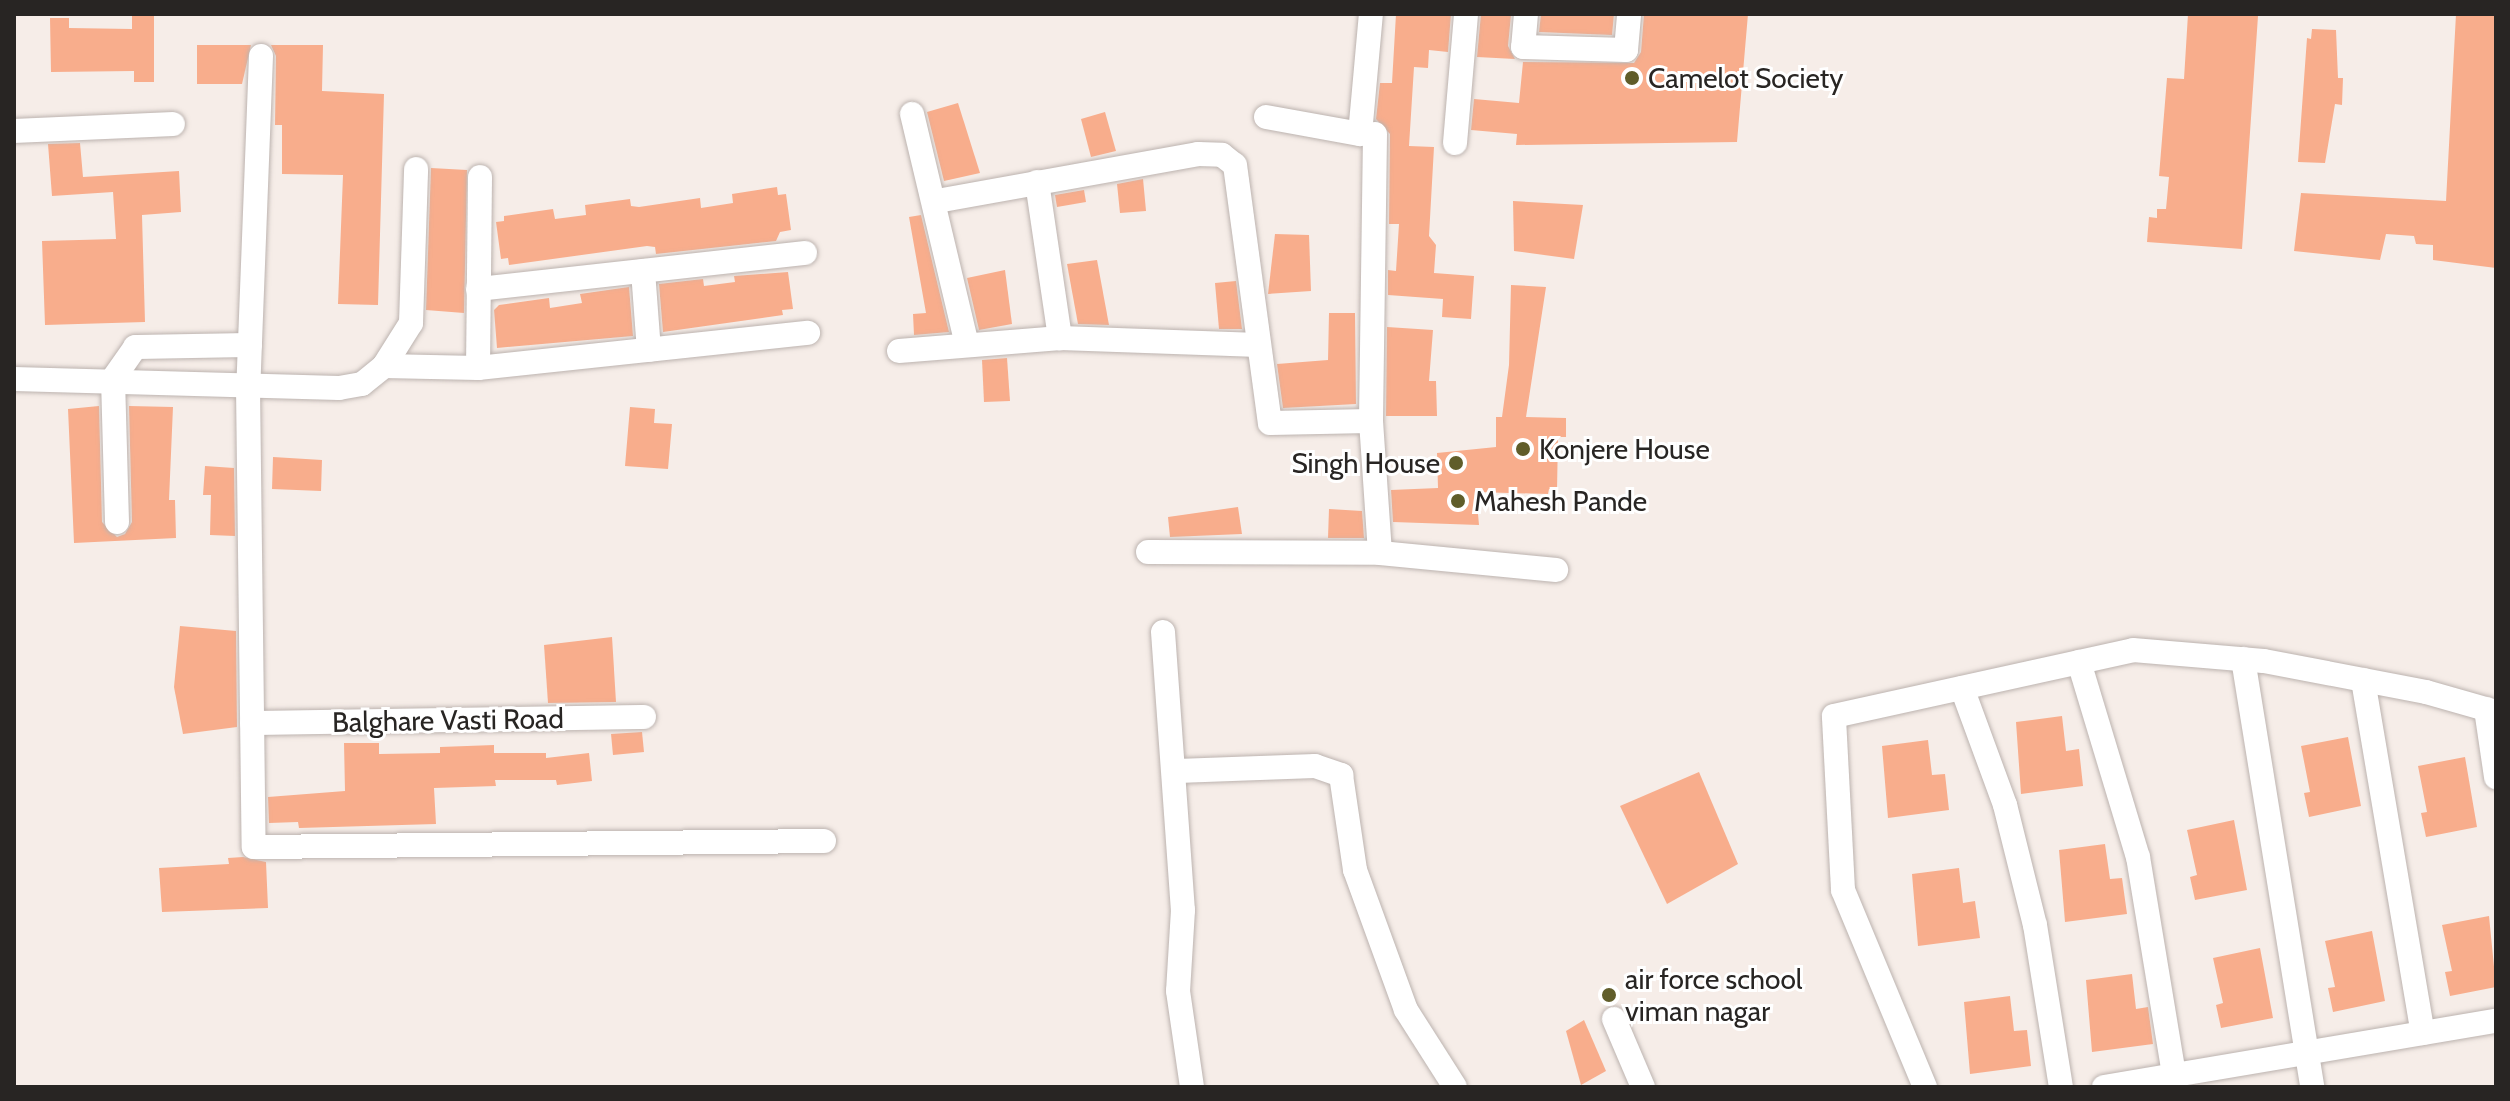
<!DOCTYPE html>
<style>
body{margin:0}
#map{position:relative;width:2510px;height:1101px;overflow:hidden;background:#f6ede8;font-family:Cabin,sans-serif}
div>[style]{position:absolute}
.building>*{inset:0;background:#f8ad8c}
.roads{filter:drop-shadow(0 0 2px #bcb3af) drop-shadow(0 0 2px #bcb3af)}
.minor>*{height:24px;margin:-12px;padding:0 12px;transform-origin:12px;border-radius:12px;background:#fff}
.dots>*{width:22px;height:22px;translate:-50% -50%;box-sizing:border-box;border:4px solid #fff;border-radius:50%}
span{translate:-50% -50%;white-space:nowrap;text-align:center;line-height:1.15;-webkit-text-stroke:6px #fff;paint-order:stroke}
.poi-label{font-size:28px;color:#282523}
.left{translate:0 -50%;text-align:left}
.right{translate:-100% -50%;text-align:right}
.street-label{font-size:28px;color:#282523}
.frame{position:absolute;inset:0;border:16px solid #282523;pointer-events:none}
</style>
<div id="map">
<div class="building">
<i style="clip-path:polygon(132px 14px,154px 14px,154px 82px,134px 82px,134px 71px,51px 72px,50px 18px,69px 18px,69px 28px,132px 29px)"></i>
<i style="clip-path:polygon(1396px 14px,1451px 14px,1448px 52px,1429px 50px,1428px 68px,1414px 67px,1409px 146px,1434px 147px,1429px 236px,1436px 245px,1434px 273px,1474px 276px,1471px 319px,1442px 317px,1443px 299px,1388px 295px,1388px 270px,1396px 271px,1399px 224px,1389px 224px,1390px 134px,1376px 119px,1380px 83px,1392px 83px)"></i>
<i style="clip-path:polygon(1481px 14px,1511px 15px,1508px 46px,1515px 59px,1477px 57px)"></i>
<i style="clip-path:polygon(1541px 14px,1614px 14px,1612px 35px,1539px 32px)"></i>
<i style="clip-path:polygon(1644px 14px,1748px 14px,1737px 142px,1516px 145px,1517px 134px,1471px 130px,1474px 99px,1519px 103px,1523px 62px,1634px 63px,1641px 52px)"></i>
<i style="clip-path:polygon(2188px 14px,2258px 16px,2242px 249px,2147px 242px,2149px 217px,2157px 218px,2157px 209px,2166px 209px,2169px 177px,2159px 176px,2167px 78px,2184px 79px)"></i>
<i style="clip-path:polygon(2456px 14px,2496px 14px,2496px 268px,2433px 260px,2433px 245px,2416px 244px,2414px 236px,2386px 234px,2380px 260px,2294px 251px,2301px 193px,2446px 201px)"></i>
<i style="clip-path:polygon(2312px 29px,2336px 30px,2338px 78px,2343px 78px,2342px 105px,2335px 104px,2325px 163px,2298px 162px,2307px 38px,2311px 39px)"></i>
<i style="clip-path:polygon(197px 45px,251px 45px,242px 84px,197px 84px)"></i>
<i style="clip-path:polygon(271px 45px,323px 45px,322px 91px,384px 94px,378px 305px,338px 304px,343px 175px,282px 174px,282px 125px,275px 125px,276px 56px)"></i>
<i style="clip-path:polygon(958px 103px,980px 173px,944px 181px,927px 112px)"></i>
<i style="clip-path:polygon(1105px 112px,1116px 151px,1091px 157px,1081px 119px)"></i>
<i style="clip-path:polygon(80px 143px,83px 177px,179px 171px,181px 212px,142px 215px,145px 322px,45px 325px,42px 241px,116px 239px,113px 192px,52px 196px,48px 144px)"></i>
<i style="clip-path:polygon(431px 168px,467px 170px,464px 313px,426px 310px)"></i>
<i style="clip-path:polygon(1143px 179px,1146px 211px,1120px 213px,1117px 184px)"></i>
<i style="clip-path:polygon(777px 187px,778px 195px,786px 194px,791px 230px,780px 232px,776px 241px,656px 254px,655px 247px,647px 246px,509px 265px,508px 258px,501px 259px,496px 222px,504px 221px,504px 216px,553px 209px,555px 219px,586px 215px,585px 205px,630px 199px,631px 206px,639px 207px,700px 198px,701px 208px,733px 203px,732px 194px)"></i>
<i style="clip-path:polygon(1084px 190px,1086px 202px,1057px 207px,1055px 195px)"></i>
<i style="clip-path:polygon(1513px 201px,1583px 205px,1574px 259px,1514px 251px)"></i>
<i style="clip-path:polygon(921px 215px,949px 332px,914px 335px,913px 314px,926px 313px,909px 217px)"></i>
<i style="clip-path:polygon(1275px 234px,1309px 235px,1311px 291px,1268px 294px)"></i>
<i style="clip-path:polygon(1097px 260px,1109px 325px,1078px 324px,1067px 264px)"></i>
<i style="clip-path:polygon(1005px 270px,1012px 324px,979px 330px,967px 278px)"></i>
<i style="clip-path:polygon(788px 272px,793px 309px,782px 310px,783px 315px,663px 332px,659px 284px,703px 279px,704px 286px,735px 282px,734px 276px)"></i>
<i style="clip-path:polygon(1236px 281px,1242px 329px,1219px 329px,1215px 283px)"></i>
<i style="clip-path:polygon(1511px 285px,1546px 287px,1526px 417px,1566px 418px,1566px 437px,1558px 437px,1557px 490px,1549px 489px,1548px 494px,1476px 492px,1479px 525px,1393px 522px,1391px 490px,1438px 488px,1437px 453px,1496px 447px,1496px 417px,1502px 417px,1509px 365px)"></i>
<i style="clip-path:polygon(629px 287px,633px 336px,497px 348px,494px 310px,499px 305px,549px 298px,550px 308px,582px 303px,580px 294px)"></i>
<i style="clip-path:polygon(1329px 313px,1355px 313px,1356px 404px,1283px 408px,1277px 364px,1328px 360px)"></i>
<i style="clip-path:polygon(1387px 327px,1433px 330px,1429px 381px,1436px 381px,1437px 416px,1386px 416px)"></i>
<i style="clip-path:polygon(1007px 358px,1010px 401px,984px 402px,982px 360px)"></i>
<i style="clip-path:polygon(99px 406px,102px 522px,117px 537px,125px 534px,132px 522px,129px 406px,173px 407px,169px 500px,175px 500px,176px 538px,74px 543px,68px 409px)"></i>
<i style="clip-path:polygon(630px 407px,655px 409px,654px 423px,672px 424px,668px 469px,625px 466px)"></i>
<i style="clip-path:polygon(273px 457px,322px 460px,321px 491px,272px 489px)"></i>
<i style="clip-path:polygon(205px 466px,234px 468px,235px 536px,210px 535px,211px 495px,203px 495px)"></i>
<i style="clip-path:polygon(1238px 507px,1242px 534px,1170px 537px,1168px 517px)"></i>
<i style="clip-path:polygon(1329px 509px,1362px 511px,1364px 538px,1328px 538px)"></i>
<i style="clip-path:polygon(180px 626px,236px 631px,237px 727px,183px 734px,174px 687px)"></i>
<i style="clip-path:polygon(612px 637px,616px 702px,548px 703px,544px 645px)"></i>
<i style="clip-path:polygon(2062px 716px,2066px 751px,2079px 749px,2083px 786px,2021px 794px,2016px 722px)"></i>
<i style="clip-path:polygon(642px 732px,644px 752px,613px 755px,611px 734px)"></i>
<i style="clip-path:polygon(2348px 737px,2361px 806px,2309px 817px,2304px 793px,2310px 792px,2301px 746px)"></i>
<i style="clip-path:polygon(1928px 740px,1932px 775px,1945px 774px,1949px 810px,1888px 818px,1882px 746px)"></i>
<i style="clip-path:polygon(344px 743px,379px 743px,379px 754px,440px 753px,440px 747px,494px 745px,494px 753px,546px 753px,546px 758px,589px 753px,592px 781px,557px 785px,556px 780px,495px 780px,496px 786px,434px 788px,436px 824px,299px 828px,298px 822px,269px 823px,268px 797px,345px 791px)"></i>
<i style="clip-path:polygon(2465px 757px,2477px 827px,2426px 837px,2421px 813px,2427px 812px,2418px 766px)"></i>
<i style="clip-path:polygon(1699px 772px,1738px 864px,1667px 904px,1620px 806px)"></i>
<i style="clip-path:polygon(2234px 820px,2247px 890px,2195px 900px,2190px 877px,2197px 875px,2187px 830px)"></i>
<i style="clip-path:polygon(2105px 844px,2110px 879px,2122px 878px,2127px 914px,2065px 922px,2059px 850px)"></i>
<i style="clip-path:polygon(243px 857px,266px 862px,268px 908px,162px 912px,159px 868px,229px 864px,228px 858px)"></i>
<i style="clip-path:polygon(1959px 868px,1963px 903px,1975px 901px,1980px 938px,1918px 946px,1912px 874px)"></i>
<i style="clip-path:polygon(2489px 916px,2496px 987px,2450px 996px,2445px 972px,2452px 971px,2442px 925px)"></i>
<i style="clip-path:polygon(2372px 931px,2385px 1001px,2333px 1012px,2328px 988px,2335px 987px,2325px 941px)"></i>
<i style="clip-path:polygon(2260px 948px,2273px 1018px,2221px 1028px,2216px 1005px,2223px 1003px,2213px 958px)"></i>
<i style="clip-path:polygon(2132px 974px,2136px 1009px,2148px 1007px,2153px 1044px,2092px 1052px,2086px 980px)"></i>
<i style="clip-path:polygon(2010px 996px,2014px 1031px,2027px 1030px,2031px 1066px,1970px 1074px,1964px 1002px)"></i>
<i style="clip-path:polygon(1584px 1020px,1606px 1071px,1581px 1085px,1566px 1031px)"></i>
</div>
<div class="roads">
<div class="minor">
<i style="left:1526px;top:14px;width:33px;rotate:95deg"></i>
<i style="left:1523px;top:47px;width:103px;rotate:1.7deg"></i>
<i style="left:1626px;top:50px;width:36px;rotate:-85deg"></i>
<i style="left:261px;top:56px;width:331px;rotate:92.2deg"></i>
<i style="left:248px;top:387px;width:460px;rotate:89.3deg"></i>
<i style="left:254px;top:847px;width:570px;rotate:-0.6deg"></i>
<i style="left:912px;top:114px;width:236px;rotate:76.6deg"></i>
<i style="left:1266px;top:117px;width:96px;rotate:10.3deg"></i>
<i style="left:1360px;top:134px;width:121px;rotate:-84.8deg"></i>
<i style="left:14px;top:131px;width:159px;rotate:-2.5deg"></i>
<i style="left:1375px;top:134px;width:287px;rotate:90.8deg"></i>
<i style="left:1371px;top:421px;width:132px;rotate:86.1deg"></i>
<i style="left:1455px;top:143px;width:129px;rotate:-85.1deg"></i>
<i style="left:1037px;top:182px;width:158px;rotate:81.6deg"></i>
<i style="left:937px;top:201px;width:265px;rotate:-10.2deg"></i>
<i style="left:1198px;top:154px;width:24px;rotate:2deg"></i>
<i style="left:1222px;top:155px;width:16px;rotate:38deg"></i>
<i style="left:1235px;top:165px;width:260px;rotate:82.3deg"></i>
<i style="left:1270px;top:423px;width:101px;rotate:-1.1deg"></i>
<i style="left:643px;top:271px;width:79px;rotate:85.7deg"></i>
<i style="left:478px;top:289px;width:329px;rotate:-6.3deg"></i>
<i style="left:899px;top:351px;width:162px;rotate:-4.6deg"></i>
<i style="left:1060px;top:338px;width:199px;rotate:2deg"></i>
<i style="left:384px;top:366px;width:94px;rotate:1.2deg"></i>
<i style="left:478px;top:368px;width:191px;rotate:-89.4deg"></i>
<i style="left:478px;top:368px;width:332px;rotate:-6.1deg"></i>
<i style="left:14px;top:379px;width:325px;rotate:1.6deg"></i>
<i style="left:339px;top:388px;width:23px;rotate:-10deg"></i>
<i style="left:362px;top:384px;width:28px;rotate:-39deg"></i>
<i style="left:384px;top:366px;width:51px;rotate:-57.9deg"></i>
<i style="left:411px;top:323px;width:154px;rotate:-88.1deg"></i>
<i style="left:117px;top:522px;width:143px;rotate:-91.6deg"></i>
<i style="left:113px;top:379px;width:39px;rotate:-55deg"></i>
<i style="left:135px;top:347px;width:115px;rotate:-1deg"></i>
<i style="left:1148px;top:552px;width:232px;rotate:0.2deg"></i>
<i style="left:1380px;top:553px;width:177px;rotate:5.5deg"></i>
<i style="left:1163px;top:632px;width:279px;rotate:85.9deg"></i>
<i style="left:1183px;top:910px;width:81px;rotate:93.5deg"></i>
<i style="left:1178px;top:991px;width:97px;rotate:81.7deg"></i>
<i style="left:2243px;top:659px;width:434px;rotate:80.8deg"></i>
<i style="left:2079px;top:662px;width:204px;rotate:73.2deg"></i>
<i style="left:2138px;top:857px;width:221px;rotate:80.6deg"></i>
<i style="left:2363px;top:680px;width:358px;rotate:80.4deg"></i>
<i style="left:1962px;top:688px;width:125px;rotate:69.8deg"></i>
<i style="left:2005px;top:805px;width:124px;rotate:76deg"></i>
<i style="left:2035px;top:925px;width:164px;rotate:80.9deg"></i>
<i style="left:2486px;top:709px;width:69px;rotate:81.6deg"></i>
<i style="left:252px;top:723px;width:392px;rotate:-0.9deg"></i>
<i style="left:1177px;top:771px;width:138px;rotate:-2.1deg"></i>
<i style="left:1315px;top:766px;width:28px;rotate:19deg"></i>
<i style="left:1341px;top:775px;width:96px;rotate:81.6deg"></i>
<i style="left:1355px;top:870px;width:149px;rotate:70deg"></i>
<i style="left:1406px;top:1010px;width:91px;rotate:57.5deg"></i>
<i style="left:1614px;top:1019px;width:74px;rotate:66.9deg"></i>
<i style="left:1925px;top:1087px;width:213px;rotate:-112.6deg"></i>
<i style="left:1843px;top:890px;width:174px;rotate:-93deg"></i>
<i style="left:1834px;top:716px;width:306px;rotate:-12.4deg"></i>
<i style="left:2133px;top:650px;width:131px;rotate:4.8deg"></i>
<i style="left:2264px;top:661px;width:165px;rotate:10.8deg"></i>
<i style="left:2426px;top:692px;width:73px;rotate:15.9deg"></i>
<i style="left:2104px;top:1087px;width:398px;rotate:-9.6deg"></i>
</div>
</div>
<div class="dots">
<i style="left:1632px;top:78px;background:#605d2a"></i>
<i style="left:1523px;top:449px;background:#605d2a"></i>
<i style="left:1456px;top:463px;background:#605d2a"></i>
<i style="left:1458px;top:501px;background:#605d2a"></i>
<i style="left:1609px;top:995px;background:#605d2a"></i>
</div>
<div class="poi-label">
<span class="left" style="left:1648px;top:78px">Camelot Society</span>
<span class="left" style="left:1539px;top:449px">Konjere House</span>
<span class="right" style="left:1440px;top:463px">Singh House</span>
<span class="left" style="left:1474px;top:501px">Mahesh Pande</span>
<span class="left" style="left:1625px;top:995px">air force school<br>viman nagar</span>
</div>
<div class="street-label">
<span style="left:448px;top:720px;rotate:-1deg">Balghare Vasti Road</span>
</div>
<div class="frame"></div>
</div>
